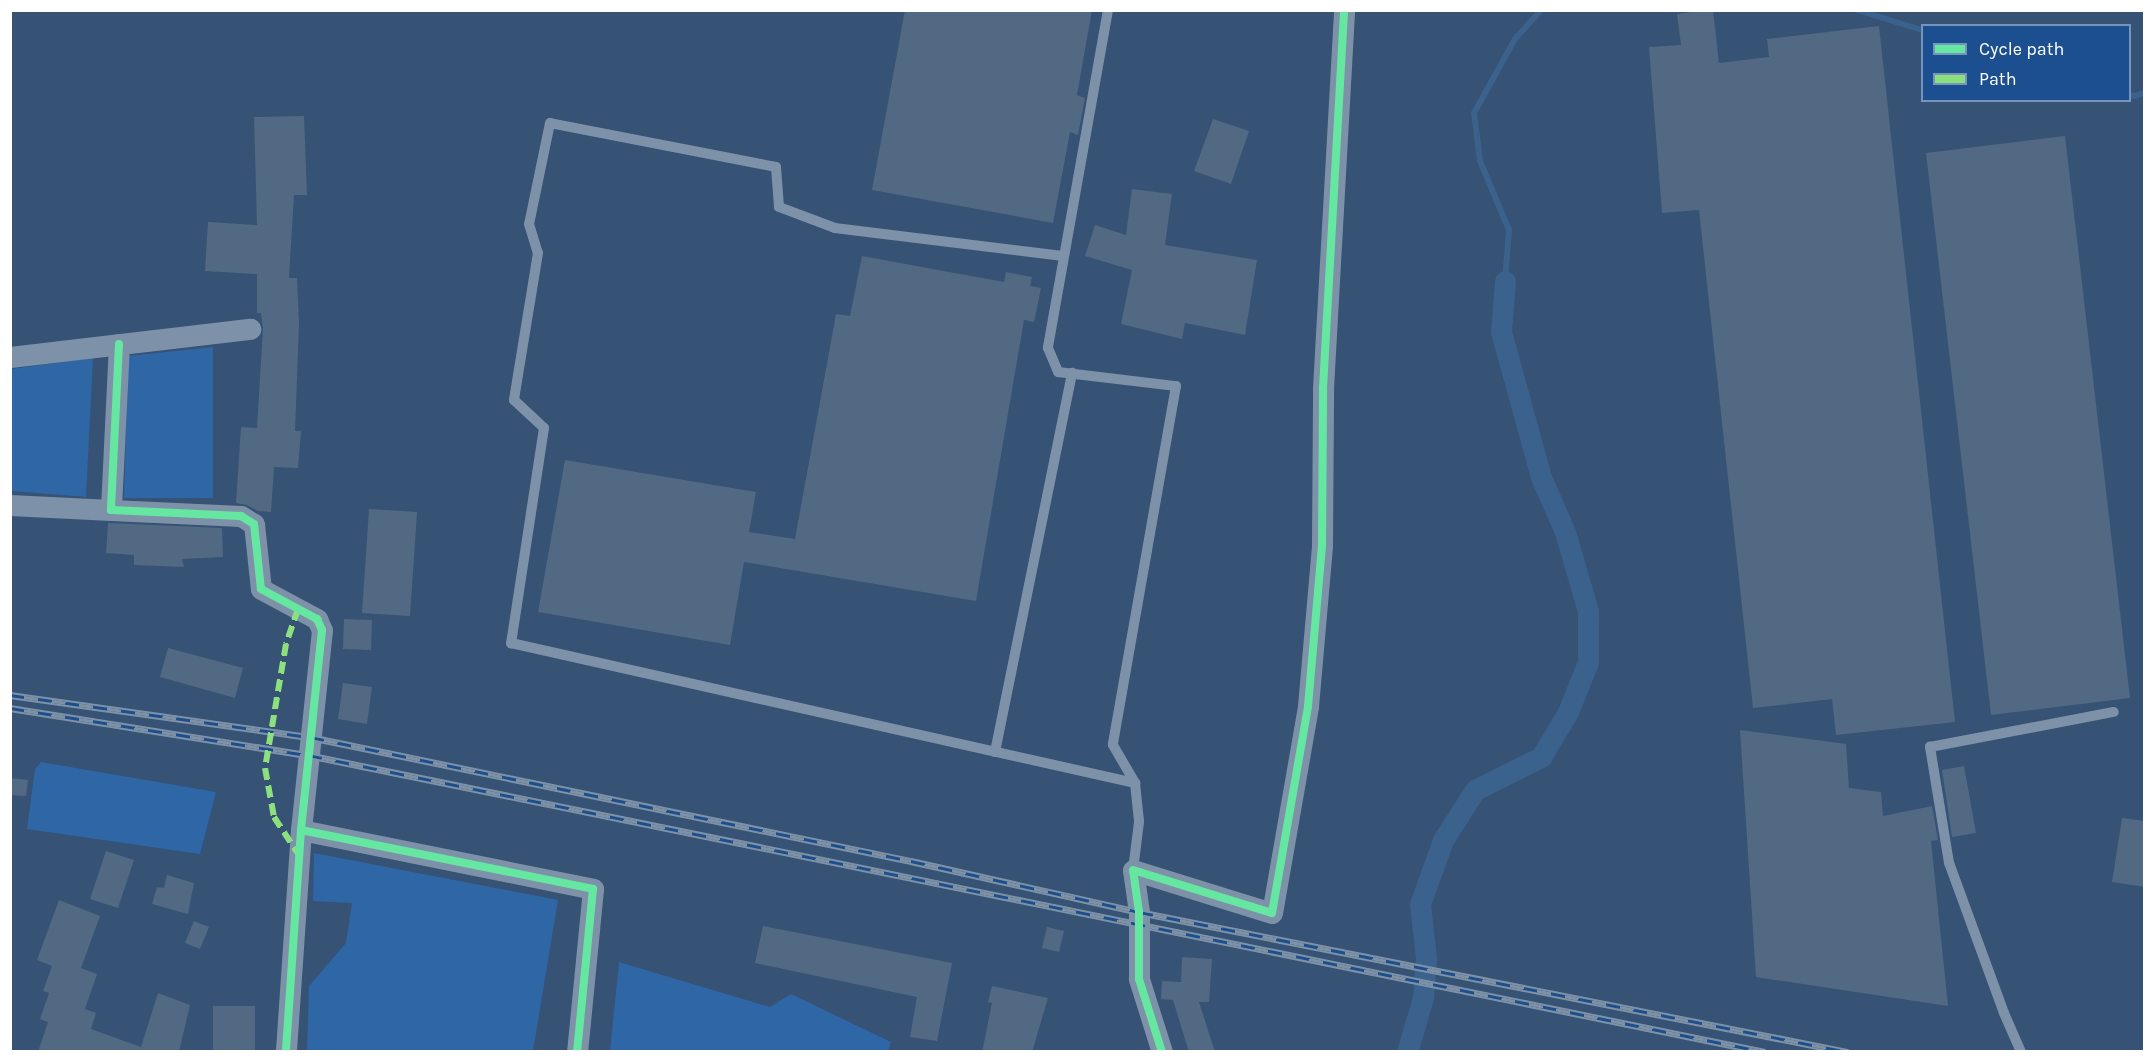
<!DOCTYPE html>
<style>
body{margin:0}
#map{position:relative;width:2155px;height:1062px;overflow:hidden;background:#365274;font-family:Karla,sans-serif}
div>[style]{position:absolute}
.green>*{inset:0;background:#2f66a5}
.stream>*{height:6px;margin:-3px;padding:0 3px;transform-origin:3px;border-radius:3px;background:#3b618d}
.canal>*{height:21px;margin:-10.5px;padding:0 10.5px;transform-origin:10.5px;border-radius:10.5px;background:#3b618d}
.building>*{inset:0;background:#526984}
.service>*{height:10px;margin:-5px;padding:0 5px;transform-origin:5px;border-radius:5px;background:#7d92a8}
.minor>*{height:21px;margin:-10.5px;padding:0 10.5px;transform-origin:10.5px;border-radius:10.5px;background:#7d92a8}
.rail>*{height:7px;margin-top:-3.5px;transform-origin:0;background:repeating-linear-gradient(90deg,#1b4f8f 0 14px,#7e92a7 0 28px);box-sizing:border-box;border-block:2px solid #7e92a7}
.quiet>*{height:6px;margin-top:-3px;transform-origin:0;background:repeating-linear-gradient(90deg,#8de07e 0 12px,transparent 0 18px)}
.cycleway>*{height:8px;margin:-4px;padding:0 4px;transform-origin:4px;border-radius:4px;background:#66e7a1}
span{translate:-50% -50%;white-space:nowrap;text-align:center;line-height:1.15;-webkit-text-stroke:4.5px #1b4f8f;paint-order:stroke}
.frame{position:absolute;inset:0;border:12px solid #fff;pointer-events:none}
.legend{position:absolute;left:1921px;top:24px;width:210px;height:78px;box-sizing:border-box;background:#1b4f8f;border:2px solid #7695bc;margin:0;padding:8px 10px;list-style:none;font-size:18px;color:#fff}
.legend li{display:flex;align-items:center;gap:12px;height:30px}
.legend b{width:30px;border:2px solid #7695bc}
</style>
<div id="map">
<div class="green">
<i style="clip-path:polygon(213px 347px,213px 498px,124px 498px,128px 356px)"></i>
<i style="clip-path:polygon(93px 358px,86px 497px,11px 491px,11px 369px)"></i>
<i style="clip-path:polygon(41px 762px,216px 792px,200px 854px,27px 829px,35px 769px)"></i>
<i style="clip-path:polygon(314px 853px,558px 900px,533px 1051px,307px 1051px,309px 986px,346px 943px,352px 903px,313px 901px)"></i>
<i style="clip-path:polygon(619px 962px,770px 1007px,791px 994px,891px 1042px,888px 1052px,610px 1051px)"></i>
</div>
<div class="stream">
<i style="left:1857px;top:10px;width:68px;rotate:17.1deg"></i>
<i style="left:2130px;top:95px;width:5px;rotate:11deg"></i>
<i style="left:2135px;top:96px;width:9px;rotate:-18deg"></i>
<i style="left:1505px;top:281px;width:51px;rotate:-85.5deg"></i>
<i style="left:1509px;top:230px;width:75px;rotate:-112.8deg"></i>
<i style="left:1480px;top:161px;width:48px;rotate:-97.1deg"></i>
<i style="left:1474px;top:113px;width:85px;rotate:-61deg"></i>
<i style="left:1515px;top:39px;width:39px;rotate:-48deg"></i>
</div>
<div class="canal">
<i style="left:1407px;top:1052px;width:56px;rotate:-73.5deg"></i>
<i style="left:1423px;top:998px;width:40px;rotate:-85.7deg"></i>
<i style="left:1426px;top:958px;width:54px;rotate:-96.3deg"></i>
<i style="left:1420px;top:904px;width:68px;rotate:-70.2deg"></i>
<i style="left:1443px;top:840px;width:59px;rotate:-57.4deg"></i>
<i style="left:1475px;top:790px;width:74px;rotate:-26.6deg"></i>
<i style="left:1541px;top:757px;width:52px;rotate:-59deg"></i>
<i style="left:1568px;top:712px;width:54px;rotate:-68.2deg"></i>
<i style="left:1588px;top:662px;width:51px;rotate:-90deg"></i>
<i style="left:1588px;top:611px;width:82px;rotate:-106.2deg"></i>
<i style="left:1565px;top:532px;width:60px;rotate:-113.6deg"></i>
<i style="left:1541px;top:477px;width:150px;rotate:-105.4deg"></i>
<i style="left:1501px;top:332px;width:51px;rotate:-85.5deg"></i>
</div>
<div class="building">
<i style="clip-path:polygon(905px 10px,1092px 10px,1077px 95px,1085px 98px,1078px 135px,1070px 132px,1053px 223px,872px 190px)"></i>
<i style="clip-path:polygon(1705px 10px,1713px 10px,1719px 63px,1769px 57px,1767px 39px,1879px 26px,1955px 722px,1836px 735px,1832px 699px,1753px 708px,1699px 210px,1662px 213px,1649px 47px,1681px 45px,1677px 14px)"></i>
<i style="clip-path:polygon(304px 116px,307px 195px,294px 195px,289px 278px,297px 278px,299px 323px,295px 431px,301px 431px,298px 468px,274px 467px,271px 512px,258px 511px,247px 505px,236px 503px,241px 427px,257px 428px,263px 328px,261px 313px,257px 313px,257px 274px,205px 271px,208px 222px,257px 225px,254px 117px)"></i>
<i style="clip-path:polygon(1213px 119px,1249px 131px,1231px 184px,1194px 171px)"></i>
<i style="clip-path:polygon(2065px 136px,2130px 698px,1991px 715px,1926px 153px)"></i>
<i style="clip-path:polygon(1132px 189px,1172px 194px,1165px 245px,1257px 260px,1245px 335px,1185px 323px,1182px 339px,1121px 324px,1132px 270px,1085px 256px,1095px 225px,1126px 235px)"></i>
<i style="clip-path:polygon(862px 256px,1004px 282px,1006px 272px,1032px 277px,1030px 286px,1041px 288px,1034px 322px,1024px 320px,976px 601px,744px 562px,730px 645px,538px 612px,565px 460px,756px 492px,749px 532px,795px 539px,836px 314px,850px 316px)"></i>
<i style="clip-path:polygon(369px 509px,417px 512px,410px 616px,362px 613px)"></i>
<i style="clip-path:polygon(108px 523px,222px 528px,223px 557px,182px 559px,184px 567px,134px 565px,134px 555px,106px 553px)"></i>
<i style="clip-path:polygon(344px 619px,372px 620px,371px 650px,343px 649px)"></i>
<i style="clip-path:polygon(168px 648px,243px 668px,235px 698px,160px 677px)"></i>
<i style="clip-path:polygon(343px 683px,372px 687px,367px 724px,338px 719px)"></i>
<i style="clip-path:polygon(1740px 730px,1846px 744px,1849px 788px,1881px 792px,1883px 816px,1932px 806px,1938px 840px,1931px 841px,1948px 1006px,1756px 977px)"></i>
<i style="clip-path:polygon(1964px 766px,1976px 833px,1952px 837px,1942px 770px)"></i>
<i style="clip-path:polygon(10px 778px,28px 780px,26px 796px,10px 795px)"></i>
<i style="clip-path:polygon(2122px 818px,2145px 821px,2145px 887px,2112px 882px)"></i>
<i style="clip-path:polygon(106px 851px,134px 860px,118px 908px,90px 899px)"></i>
<i style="clip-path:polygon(167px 875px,194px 883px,188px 914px,152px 904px,157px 887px,164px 888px)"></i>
<i style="clip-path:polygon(59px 900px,100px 916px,81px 968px,97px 974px,85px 1009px,96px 1013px,91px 1029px,141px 1047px,158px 993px,190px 1005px,179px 1052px,38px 1052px,48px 1022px,40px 1019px,49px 993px,43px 991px,52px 966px,37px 960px)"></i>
<i style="clip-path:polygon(194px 921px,209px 927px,200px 949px,185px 943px)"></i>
<i style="clip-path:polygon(763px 926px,952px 963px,937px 1041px,910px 1037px,917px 997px,755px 963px)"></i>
<i style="clip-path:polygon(1047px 927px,1064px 931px,1059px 952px,1042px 948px)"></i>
<i style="clip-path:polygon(1182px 957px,1212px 959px,1209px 1002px,1199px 1002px,1215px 1052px,1189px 1052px,1173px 1000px,1161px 999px,1162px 981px,1181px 982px)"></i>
<i style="clip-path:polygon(992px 986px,1048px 998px,1032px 1052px,982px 1052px,992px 1003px,988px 1002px)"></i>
<i style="clip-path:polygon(213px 1006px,255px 1006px,255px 1052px,213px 1052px)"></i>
</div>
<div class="service">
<i style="left:1108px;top:10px;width:343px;rotate:100.1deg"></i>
<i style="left:1048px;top:348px;width:26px;rotate:67deg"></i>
<i style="left:1058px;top:372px;width:119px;rotate:6.8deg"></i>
<i style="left:1176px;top:386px;width:364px;rotate:100deg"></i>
<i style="left:1113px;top:745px;width:44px;rotate:59.9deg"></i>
<i style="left:1063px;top:256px;width:230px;rotate:-173deg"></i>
<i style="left:835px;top:228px;width:60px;rotate:-159.4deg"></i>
<i style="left:779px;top:207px;width:40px;rotate:-94.3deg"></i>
<i style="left:776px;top:167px;width:230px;rotate:-169deg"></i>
<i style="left:550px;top:123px;width:103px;rotate:101.7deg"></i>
<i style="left:529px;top:224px;width:30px;rotate:73deg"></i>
<i style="left:538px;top:253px;width:149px;rotate:99.3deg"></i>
<i style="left:514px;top:400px;width:41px;rotate:43deg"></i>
<i style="left:544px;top:428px;width:218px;rotate:98.7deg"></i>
<i style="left:511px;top:643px;width:640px;rotate:12.65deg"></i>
<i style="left:1135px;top:783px;width:39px;rotate:84deg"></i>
<i style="left:1139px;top:822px;width:48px;rotate:97.1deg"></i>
<i style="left:995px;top:752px;width:387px;rotate:-78.5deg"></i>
<i style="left:2021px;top:1052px;width:43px;rotate:-113.6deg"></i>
<i style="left:2004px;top:1013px;width:160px;rotate:-110.1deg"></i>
<i style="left:1949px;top:863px;width:118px;rotate:-99.3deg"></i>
<i style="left:1930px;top:747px;width:187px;rotate:-10.8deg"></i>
</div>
<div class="minor">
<i style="left:119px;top:344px;width:166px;rotate:92.8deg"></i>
<i style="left:111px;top:510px;width:130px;rotate:2.6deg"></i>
<i style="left:241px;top:516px;width:15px;rotate:32deg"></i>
<i style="left:254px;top:524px;width:65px;rotate:83.9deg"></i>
<i style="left:261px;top:589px;width:64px;rotate:28.2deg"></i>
<i style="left:317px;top:619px;width:12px;rotate:66deg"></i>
<i style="left:322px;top:630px;width:201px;rotate:96deg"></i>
<i style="left:301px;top:830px;width:223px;rotate:93.9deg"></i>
<i style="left:10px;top:357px;width:242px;rotate:-6.7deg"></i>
<i style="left:10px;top:505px;width:101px;rotate:2.8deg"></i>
<i style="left:301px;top:830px;width:298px;rotate:11.4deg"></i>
<i style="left:593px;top:889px;width:164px;rotate:95.6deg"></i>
<i style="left:1162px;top:1052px;width:77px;rotate:-107.5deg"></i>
<i style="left:1139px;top:979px;width:67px;rotate:-90deg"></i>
<i style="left:1139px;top:912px;width:42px;rotate:-98.1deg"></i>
<i style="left:1133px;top:870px;width:145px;rotate:17.2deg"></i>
<i style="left:1272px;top:913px;width:210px;rotate:-80.1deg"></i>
<i style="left:1308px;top:706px;width:162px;rotate:-85deg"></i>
<i style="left:1322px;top:545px;width:157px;rotate:-89.6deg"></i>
<i style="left:1323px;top:388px;width:379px;rotate:-86.8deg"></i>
</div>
<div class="rail">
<i style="left:10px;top:695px;width:303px;rotate:8deg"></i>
<i style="left:310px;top:737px;width:614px;rotate:11.66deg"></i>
<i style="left:911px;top:861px;width:234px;rotate:12.6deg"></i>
<i style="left:1139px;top:912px;width:723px;rotate:11.17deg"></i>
<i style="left:10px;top:708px;width:302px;rotate:9deg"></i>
<i style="left:308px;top:755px;width:1487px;rotate:11.52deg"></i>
</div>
<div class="quiet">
<i style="left:298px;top:609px;width:37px;rotate:109deg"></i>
<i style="left:286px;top:644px;width:126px;rotate:99.6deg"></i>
<i style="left:265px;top:768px;width:50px;rotate:79.6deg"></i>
<i style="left:274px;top:817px;width:45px;rotate:56.7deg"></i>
</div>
<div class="cycleway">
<i style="left:119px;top:344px;width:166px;rotate:92.8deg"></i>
<i style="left:111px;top:510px;width:130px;rotate:2.6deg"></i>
<i style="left:241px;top:516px;width:15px;rotate:32deg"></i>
<i style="left:254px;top:524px;width:65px;rotate:83.9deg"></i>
<i style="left:261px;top:589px;width:64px;rotate:28.2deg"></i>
<i style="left:317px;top:619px;width:12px;rotate:66deg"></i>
<i style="left:322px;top:630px;width:201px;rotate:96deg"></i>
<i style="left:301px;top:830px;width:223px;rotate:93.9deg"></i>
<i style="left:301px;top:830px;width:298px;rotate:11.4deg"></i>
<i style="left:593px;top:889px;width:164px;rotate:95.6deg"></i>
<i style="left:1162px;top:1052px;width:77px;rotate:-107.5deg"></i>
<i style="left:1139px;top:979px;width:67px;rotate:-90deg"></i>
<i style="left:1139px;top:912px;width:42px;rotate:-98.1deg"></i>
<i style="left:1133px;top:870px;width:145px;rotate:17.2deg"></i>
<i style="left:1272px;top:913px;width:210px;rotate:-80.1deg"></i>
<i style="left:1308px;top:706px;width:162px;rotate:-85deg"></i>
<i style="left:1322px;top:545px;width:157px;rotate:-89.6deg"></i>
<i style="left:1323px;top:388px;width:379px;rotate:-86.8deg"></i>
</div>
<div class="frame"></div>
<ul class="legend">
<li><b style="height:8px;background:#66e7a1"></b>Cycle path</li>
<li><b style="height:8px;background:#8de07e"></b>Path</li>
</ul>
</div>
